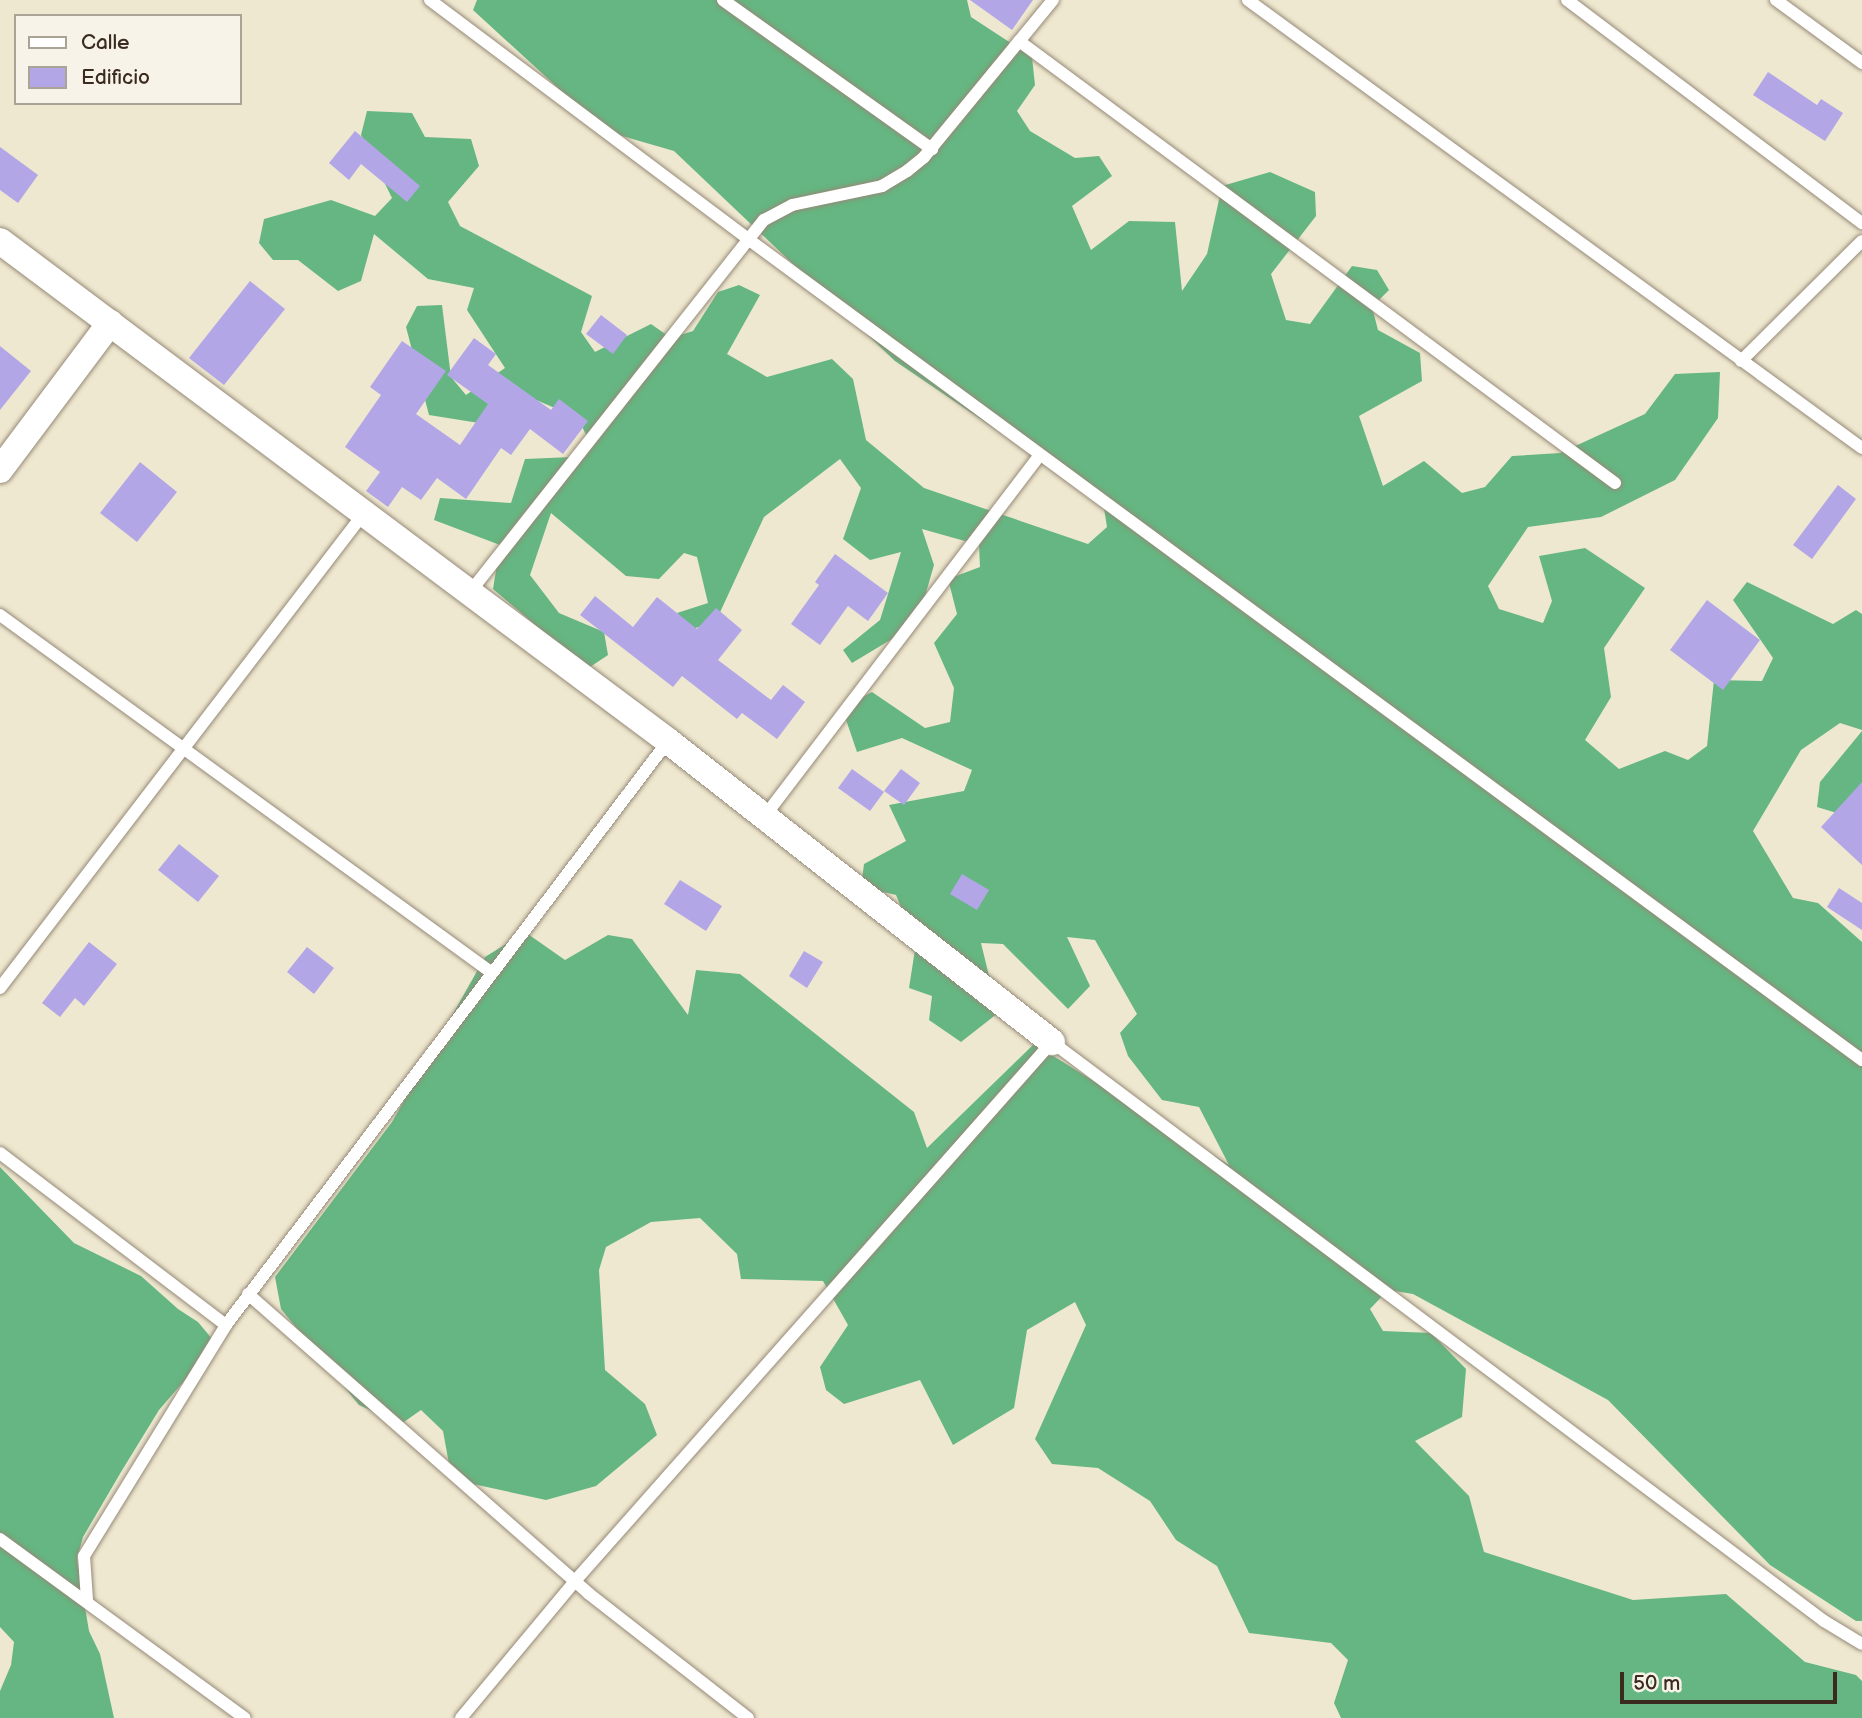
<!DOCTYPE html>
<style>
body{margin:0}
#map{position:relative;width:1862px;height:1718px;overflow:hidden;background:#efe8d0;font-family:"Balsamiq Sans",sans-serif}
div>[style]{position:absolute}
.forest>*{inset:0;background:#65b682}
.building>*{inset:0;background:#b3a6e6}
.roads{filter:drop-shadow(0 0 2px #958977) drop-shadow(0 0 2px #958977)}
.lane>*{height:12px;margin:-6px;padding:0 6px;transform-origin:6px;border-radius:6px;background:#fff}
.street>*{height:26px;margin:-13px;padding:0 13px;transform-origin:13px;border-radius:13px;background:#fff}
span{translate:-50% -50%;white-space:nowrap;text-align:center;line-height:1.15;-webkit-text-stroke:5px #f7f3e8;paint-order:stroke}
.legend{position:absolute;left:14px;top:14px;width:228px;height:91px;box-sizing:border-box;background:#f7f3e8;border:2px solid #aca397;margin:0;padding:9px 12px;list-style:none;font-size:21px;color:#3b2a1e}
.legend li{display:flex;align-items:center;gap:14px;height:35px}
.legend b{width:35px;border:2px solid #aca397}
.scale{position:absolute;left:1620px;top:1672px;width:217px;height:32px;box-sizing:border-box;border:4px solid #3b2a1e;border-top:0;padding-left:9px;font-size:21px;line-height:24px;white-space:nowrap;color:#3b2a1e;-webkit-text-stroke:5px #f7f3e8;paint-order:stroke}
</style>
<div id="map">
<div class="forest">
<i style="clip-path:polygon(477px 0,967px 0,971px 17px,1032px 57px,1035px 85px,1017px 111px,1030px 131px,1075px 158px,1099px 156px,1112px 176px,1072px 206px,1091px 250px,1129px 221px,1175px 222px,1182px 291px,1207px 254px,1222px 186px,1270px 172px,1315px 192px,1316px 216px,1271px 274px,1286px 320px,1310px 324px,1352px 266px,1377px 270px,1389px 290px,1372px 307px,1378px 330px,1420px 353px,1422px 381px,1359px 416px,1383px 486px,1424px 461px,1462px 493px,1485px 487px,1512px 456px,1560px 453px,1645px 414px,1675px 374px,1720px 372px,1718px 418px,1675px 480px,1601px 517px,1528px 527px,1488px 586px,1499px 609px,1543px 623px,1552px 601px,1539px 556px,1585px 548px,1645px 588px,1604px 648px,1611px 697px,1585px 740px,1619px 769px,1665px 751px,1688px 760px,1707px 746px,1714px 680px,1762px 681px,1773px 658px,1733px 600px,1747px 582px,1833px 624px,1856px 610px,1862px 614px,1862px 730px,1840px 723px,1801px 750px,1753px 831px,1793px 898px,1818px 903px,1862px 942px,1862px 1621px,1856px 1621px,1770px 1565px,1608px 1400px,1413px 1294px,1388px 1290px,1370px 1309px,1383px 1331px,1431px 1333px,1466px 1369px,1462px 1417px,1415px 1441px,1469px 1496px,1484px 1552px,1633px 1600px,1726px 1594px,1805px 1662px,1856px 1675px,1862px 1681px,1862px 1718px,1341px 1718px,1334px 1703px,1348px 1660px,1331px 1643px,1249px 1633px,1217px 1566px,1176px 1540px,1150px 1501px,1098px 1468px,1052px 1464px,1035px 1439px,1086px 1325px,1075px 1302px,1027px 1330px,1014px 1408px,953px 1445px,920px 1380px,844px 1404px,826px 1390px,820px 1367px,848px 1325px,823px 1281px,741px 1279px,737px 1254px,700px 1218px,651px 1222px,606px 1247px,599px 1270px,605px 1370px,645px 1404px,657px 1435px,596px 1486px,546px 1500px,473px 1484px,451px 1475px,443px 1431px,421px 1410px,401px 1424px,359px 1405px,281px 1309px,275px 1277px,392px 1122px,485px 957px,525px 932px,565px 960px,608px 935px,632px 939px,688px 1015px,696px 970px,740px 974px,914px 1112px,927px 1148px,1034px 1044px,1229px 1165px,1199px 1107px,1162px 1100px,1128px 1056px,1120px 1033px,1137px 1014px,1095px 940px,1067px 937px,1090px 986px,1068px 1009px,1003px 944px,981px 943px,998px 1013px,961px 1042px,929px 1020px,932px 996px,909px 988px,916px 943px,896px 895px,861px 887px,864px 864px,906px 841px,889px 805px,964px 791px,972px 770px,902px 738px,857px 752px,842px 708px,872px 692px,925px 728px,950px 722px,954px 688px,934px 643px,957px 614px,948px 579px,980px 567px,979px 545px,922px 529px,934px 565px,917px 624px,852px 663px,843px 650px,880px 620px,901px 552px,870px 560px,843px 539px,861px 488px,840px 459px,764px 517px,716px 621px,693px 629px,677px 613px,708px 603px,697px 557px,684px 553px,659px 579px,626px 576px,551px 513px,530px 575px,559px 613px,604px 632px,608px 655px,587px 669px,493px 589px,500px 545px,434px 520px,440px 498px,511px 503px,525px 459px,572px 457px,589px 441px,578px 418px,513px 390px,479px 423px,429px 415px,406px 327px,417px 306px,442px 305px,451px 377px,466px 395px,505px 368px,467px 310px,474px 288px,428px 279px,374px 234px,361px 281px,338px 291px,298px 260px,273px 260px,259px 243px,264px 219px,331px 200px,375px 216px,392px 198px,361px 135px,367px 111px,412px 113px,425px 137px,471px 139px,479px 166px,448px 202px,460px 226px,592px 296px,581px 332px,595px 352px,651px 324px,671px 338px,693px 331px,718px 292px,739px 285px,760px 295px,727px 354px,767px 377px,832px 359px,853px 379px,866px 440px,924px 488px,1088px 544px,1107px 527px,1103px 502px,895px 361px,674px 151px,605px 131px,473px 10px)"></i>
<i style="clip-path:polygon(1862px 731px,1862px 790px,1840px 814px,1817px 807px,1820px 782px)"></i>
<i style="clip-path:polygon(0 1167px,74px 1243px,141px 1276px,178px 1309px,198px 1322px,213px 1340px,192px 1372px,159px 1410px,121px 1472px,83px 1537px,77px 1559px,89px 1631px,100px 1654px,114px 1718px,0 1718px,0 1691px,11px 1665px,14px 1642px,0 1627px)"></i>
</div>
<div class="building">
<i style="clip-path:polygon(970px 0,1033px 0,1012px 30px)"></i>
<i style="clip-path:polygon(1768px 72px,1817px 105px,1821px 99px,1843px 113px,1825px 141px,1753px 95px)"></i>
<i style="clip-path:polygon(355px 131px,420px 186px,407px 202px,361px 164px,349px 180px,329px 163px)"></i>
<i style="clip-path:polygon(0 147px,38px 175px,18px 203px,0 190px)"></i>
<i style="clip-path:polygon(250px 281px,285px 309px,224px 385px,189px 358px)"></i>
<i style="clip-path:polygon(601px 315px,627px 335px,613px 354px,586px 334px)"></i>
<i style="clip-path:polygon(474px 338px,496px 354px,488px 365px,551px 410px,559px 399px,588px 421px,563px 454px,530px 429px,511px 455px,501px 448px,466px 499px,437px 478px,421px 500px,402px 487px,388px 507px,366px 491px,380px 472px,345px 447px,381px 395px,370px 387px,402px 341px,446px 371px,416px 414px,460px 445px,488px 404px,447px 375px)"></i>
<i style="clip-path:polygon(0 346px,31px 371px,0 410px)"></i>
<i style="clip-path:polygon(140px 462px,177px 492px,137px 542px,100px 513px)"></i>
<i style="clip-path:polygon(1838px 485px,1856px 499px,1812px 559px,1793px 545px)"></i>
<i style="clip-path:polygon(835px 554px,888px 593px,868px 621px,848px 606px,820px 645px,791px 624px,819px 585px,815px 582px)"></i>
<i style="clip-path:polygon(595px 596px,633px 627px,657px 597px,697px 629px,716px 608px,742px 630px,718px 660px,771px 700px,783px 685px,805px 702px,777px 739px,742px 713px,737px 719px,682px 676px,673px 687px,580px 615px)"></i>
<i style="clip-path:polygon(1707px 600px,1760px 640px,1723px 690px,1670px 650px)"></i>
<i style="clip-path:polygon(852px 769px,884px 792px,870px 811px,838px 788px)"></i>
<i style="clip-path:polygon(901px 769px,920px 783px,904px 805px,884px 791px)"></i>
<i style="clip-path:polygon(1862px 782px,1862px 865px,1821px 827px)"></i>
<i style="clip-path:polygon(179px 844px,219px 876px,198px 902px,158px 870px)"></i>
<i style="clip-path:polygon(962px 874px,989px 890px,977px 910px,950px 894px)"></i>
<i style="clip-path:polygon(680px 880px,722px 906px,706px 931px,664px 904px)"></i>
<i style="clip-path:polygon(1839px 888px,1862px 903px,1862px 930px,1827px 907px)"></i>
<i style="clip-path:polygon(89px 942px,117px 964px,84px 1006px,75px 998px,60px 1017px,42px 1003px)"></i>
<i style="clip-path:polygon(307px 947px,334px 968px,314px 994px,287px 972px)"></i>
<i style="clip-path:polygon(804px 951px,823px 962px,807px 988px,789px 976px)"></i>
</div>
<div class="roads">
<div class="lane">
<i style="left:430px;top:0;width:398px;rotate:36.9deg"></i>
<i style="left:748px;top:239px;width:1384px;rotate:36.39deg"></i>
<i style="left:723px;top:0;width:257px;rotate:35.5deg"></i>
<i style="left:1248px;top:0;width:760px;rotate:36.12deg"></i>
<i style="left:1567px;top:0;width:370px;rotate:37.1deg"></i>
<i style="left:1776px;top:0;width:107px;rotate:36.2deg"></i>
<i style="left:1019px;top:41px;width:742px;rotate:36.56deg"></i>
<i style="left:1741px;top:361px;width:170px;rotate:-44.8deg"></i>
<i style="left:470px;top:592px;width:474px;rotate:-51.7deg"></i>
<i style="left:764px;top:220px;width:32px;rotate:-28deg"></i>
<i style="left:792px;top:205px;width:92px;rotate:-11.9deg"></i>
<i style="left:882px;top:186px;width:29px;rotate:-31deg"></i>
<i style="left:907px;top:171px;width:22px;rotate:-39deg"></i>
<i style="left:924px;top:157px;width:203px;rotate:-50.6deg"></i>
<i style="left:0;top:615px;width:608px;rotate:36.04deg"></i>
<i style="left:764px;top:817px;width:455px;rotate:-52.7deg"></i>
<i style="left:0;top:988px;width:598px;rotate:-52.54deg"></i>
<i style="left:0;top:1153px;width:284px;rotate:37.3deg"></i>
<i style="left:248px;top:1294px;width:453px;rotate:41.3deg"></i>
<i style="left:588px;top:1593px;width:203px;rotate:38deg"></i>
<i style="left:0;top:1539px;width:303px;rotate:36.2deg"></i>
<i style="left:87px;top:1600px;width:44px;rotate:-93.9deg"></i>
<i style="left:84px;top:1556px;width:271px;rotate:-58.4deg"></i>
<i style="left:226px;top:1325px;width:732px;rotate:-52.88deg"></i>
<i style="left:461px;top:1718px;width:178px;rotate:-50.2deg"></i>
<i style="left:575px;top:1581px;width:720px;rotate:-48.49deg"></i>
<i style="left:1052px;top:1042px;width:965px;rotate:36.87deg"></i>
<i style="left:1824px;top:1621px;width:44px;rotate:31.2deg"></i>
</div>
<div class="street">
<i style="left:0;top:241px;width:834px;rotate:36.81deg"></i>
<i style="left:668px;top:741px;width:488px;rotate:38.1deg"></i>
<i style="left:0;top:470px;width:184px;rotate:-53.2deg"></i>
</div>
</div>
<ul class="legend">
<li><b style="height:9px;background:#fff"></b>Calle</li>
<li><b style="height:19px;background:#b3a6e6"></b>Edificio</li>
</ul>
<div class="scale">50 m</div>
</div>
